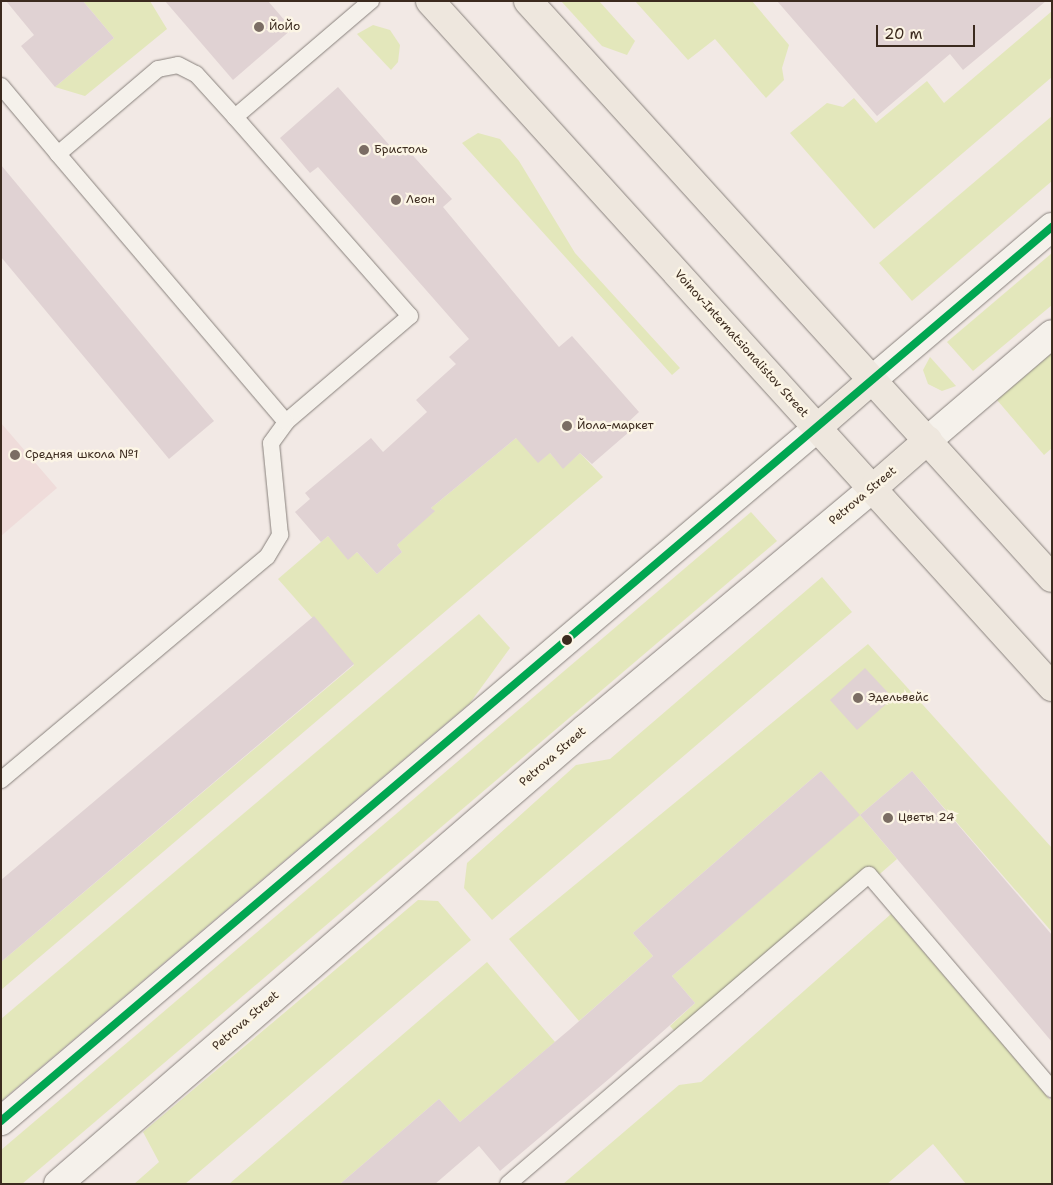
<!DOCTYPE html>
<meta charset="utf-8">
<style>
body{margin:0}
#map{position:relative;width:1053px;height:1185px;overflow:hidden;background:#f2e9e5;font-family:"Shantell Sans",sans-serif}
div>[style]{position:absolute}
.built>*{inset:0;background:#efdcda}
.green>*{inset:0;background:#e3e7bb}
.building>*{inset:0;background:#e0d2d3}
.roads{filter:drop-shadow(0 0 1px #88817c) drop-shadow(0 0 1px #88817c)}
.service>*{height:16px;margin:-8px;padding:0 8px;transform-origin:8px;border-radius:8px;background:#f5f1eb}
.secondary>*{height:28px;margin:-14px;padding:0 14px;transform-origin:14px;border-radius:14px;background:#f5f1eb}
.primary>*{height:28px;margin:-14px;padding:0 14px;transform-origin:14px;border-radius:14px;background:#eee7de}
.bus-1>*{height:8px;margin:-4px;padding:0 4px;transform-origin:4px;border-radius:4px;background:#00a651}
.dots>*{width:14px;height:14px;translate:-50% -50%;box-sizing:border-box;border:2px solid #fcf5e5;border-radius:50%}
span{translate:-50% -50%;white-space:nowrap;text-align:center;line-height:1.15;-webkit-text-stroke:5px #fcf5e5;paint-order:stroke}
.poi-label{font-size:12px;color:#3b2a1e}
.left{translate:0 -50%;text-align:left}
.street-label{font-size:12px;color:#3b2a1e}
.frame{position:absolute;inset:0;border:2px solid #3b2a1e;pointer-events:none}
.scale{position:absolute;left:876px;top:25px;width:99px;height:22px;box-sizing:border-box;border:2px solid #3b2a1e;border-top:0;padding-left:6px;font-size:15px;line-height:18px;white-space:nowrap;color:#3b2a1e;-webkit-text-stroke:4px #fcf5e5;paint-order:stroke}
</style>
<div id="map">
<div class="built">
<i style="clip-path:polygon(1px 423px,57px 488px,1px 536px)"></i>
</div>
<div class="green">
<i style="clip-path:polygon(83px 1px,150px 1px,167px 29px,85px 96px,55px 87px,114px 38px)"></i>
<i style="clip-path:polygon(561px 1px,599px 1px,635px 41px,627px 55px,602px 46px)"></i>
<i style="clip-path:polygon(635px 1px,752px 1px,789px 45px,782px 68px,784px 80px,766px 98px,715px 39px,688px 60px)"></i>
<i style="clip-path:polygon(1052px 11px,1052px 77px,874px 229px,790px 133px,827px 103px,843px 107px,854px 98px,876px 123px,927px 81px,944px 103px)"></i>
<i style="clip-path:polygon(373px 25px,390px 30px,400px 45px,398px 62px,391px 70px,357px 34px)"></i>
<i style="clip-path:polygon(1052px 116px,1052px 181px,912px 301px,879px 263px)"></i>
<i style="clip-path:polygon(478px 133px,500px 139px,519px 161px,575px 253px,680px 368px,672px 375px,462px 143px)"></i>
<i style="clip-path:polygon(1052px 253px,1052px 305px,973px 371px,947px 342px)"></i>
<i style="clip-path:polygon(1052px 353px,1052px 448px,1044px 455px,997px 400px)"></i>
<i style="clip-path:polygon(930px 357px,956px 386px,942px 391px,928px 384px,923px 370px)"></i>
<i style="clip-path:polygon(516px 438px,550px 453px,563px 468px,580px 453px,603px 477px,1px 990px,1px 962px,354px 665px,278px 579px,328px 536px,348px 559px,357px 552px,377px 574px,402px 552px,397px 545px,434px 511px,431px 508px)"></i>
<i style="clip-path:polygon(751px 512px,777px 541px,22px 1184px,1px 1184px,1px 1150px)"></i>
<i style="clip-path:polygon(822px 577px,852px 612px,492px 920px,464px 888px,467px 863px,576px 765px,610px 759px)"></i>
<i style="clip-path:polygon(479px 614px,510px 648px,470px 703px,1px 1101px,1px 1019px)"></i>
<i style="clip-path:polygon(868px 644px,1052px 848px,1052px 932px,912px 771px,860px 815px,897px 859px,685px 1043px,670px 1026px,695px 1003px,672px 976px,859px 815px,821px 771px,633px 933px,653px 956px,579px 1021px,509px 939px)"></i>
<i style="clip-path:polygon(418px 900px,438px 901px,471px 940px,185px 1184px,134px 1184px,159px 1162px,143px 1132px)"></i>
<i style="clip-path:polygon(891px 914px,1052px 1102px,1052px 1184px,966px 1184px,933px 1144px,887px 1184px,563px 1184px,679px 1085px,701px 1082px)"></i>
<i style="clip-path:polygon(487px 962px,555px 1042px,460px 1122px,439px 1099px,340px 1184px,229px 1184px)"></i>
</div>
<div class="building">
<i style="clip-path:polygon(6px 1px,83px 1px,114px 38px,55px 87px,21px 46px,34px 35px)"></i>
<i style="clip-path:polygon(165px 1px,268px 1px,292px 29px,233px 80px)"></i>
<i style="clip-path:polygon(777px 1px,1046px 1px,963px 70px,950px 54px,877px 116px)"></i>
<i style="clip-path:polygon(338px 87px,399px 156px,407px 149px,452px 199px,443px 207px,559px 347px,572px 336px,639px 412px,624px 426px,629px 432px,592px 464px,580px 453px,563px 469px,550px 453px,538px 463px,516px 438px,431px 508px,435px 511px,397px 545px,402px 552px,377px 574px,357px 552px,348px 560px,328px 536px,321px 542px,295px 512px,310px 499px,305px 493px,371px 438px,383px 452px,427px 412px,416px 400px,456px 364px,449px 357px,469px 339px,318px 167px,310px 173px,280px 138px)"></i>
<i style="clip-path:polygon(1px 165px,214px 421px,169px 459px,1px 257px)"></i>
<i style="clip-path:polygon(314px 616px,354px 664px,1px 962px,1px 880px)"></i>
<i style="clip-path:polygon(865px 668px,893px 698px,857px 730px,830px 700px)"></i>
<i style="clip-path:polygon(821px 771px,860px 815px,672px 976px,695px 1003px,610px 1078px,500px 1171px,479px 1146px,435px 1184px,340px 1184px,439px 1099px,460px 1122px,569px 1030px,653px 956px,633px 933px)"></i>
<i style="clip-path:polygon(912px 771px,1052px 935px,1052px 1042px,860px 815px)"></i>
</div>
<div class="roads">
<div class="service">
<i style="left:1px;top:86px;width:89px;rotate:50deg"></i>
<i style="left:58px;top:154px;width:131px;rotate:-40.4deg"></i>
<i style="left:158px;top:69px;width:20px;rotate:-11deg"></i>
<i style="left:178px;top:65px;width:20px;rotate:27deg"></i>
<i style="left:196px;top:74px;width:58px;rotate:47.8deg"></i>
<i style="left:235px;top:117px;width:179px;rotate:-40.5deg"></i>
<i style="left:235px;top:117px;width:265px;rotate:48.7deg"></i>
<i style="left:410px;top:316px;width:163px;rotate:139.5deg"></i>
<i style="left:1px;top:780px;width:347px;rotate:-40deg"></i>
<i style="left:267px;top:557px;width:26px;rotate:-59deg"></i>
<i style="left:280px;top:535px;width:92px;rotate:-95.6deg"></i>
<i style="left:271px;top:443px;width:26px;rotate:-54deg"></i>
<i style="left:286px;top:422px;width:352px;rotate:-130.4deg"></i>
<i style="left:508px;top:1184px;width:475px;rotate:-40.6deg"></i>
<i style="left:869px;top:875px;width:282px;rotate:49.5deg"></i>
</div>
<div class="secondary">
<i style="left:872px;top:380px;width:236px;rotate:-40.4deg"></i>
<i style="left:928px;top:440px;width:163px;rotate:-40.5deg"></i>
<i style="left:1px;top:1121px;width:1071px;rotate:-40.34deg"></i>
<i style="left:58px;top:1184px;width:696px;rotate:-40.81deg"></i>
<i style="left:585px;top:729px;width:376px;rotate:-39.9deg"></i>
</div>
<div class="primary">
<i style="left:430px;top:1px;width:926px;rotate:47.8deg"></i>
<i style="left:528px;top:1px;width:779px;rotate:47.76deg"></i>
<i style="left:817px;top:428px;width:73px;rotate:-41.1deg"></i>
<i style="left:873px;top:488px;width:73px;rotate:-41.1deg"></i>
</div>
</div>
<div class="bus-1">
<i style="left:1px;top:1121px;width:1380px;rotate:-40.39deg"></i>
</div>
<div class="dots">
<i style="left:259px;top:27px;background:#7b6d64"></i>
<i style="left:364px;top:150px;background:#7b6d64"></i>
<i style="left:396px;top:200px;background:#7b6d64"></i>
<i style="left:567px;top:426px;background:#7b6d64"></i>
<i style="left:15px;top:455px;background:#7b6d64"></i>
<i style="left:567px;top:640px;background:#3b2a1e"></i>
<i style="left:858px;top:698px;background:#7b6d64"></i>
<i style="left:888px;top:818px;background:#7b6d64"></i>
</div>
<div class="poi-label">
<span class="left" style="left:269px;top:27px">ЙоЙо</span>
<span class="left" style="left:374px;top:150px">Бристоль</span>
<span class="left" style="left:406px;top:200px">Леон</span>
<span class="left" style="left:577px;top:426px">Йола-маркет</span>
<span class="left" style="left:25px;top:455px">Средняя школа №1</span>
<span class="left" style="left:868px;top:698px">Эдельвейс</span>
<span class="left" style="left:898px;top:818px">Цветы 24</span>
</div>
<div class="street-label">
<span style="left:741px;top:344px;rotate:48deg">Voinov-Internatsionalistov Street</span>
<span style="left:863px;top:496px;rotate:-40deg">Petrova Street</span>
<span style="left:553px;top:757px;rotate:-41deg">Petrova Street</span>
<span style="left:246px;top:1021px;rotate:-41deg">Petrova Street</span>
</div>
<div class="frame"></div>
<div class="scale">20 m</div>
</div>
